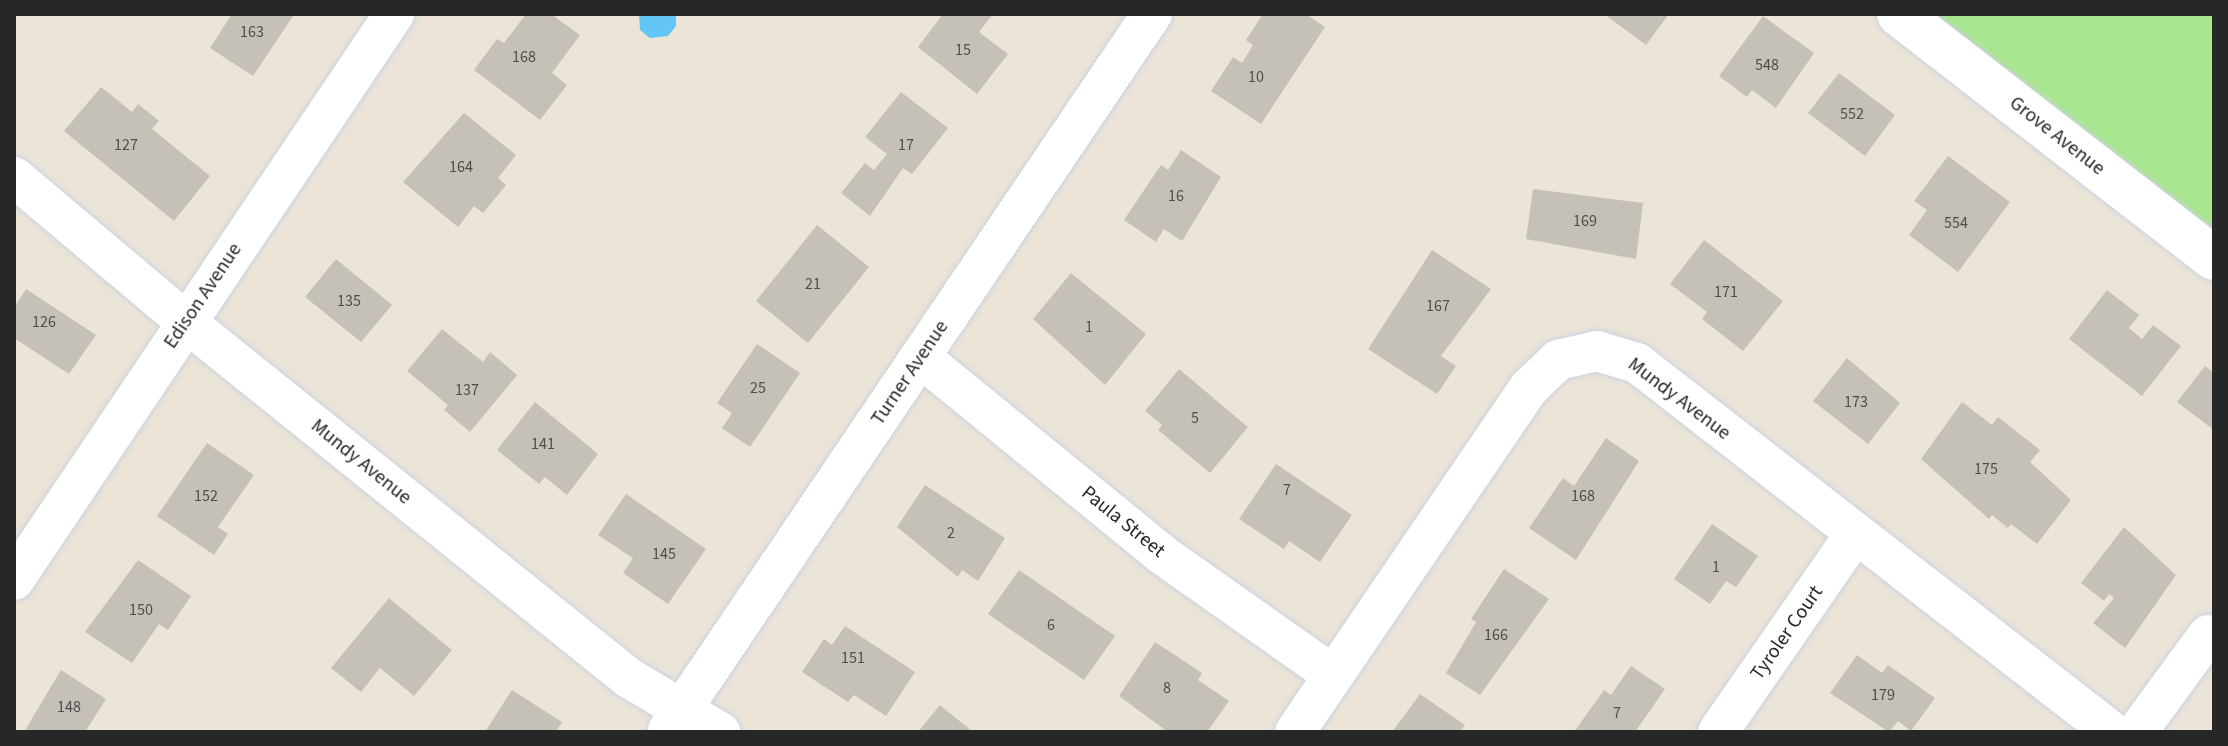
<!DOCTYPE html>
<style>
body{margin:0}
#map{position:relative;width:2228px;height:746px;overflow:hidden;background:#ebe4d7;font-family:"Source Sans 3",sans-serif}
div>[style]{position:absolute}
.green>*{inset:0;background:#a9e690}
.water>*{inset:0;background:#63c6f5}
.building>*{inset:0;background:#c6c1b8}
.roads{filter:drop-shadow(0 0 2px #cdd0e2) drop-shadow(0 0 2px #cdd0e2)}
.minor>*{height:40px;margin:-20px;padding:0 20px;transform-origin:20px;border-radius:20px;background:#fff}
.tertiary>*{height:44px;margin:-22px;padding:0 22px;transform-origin:22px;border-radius:22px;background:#fff}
span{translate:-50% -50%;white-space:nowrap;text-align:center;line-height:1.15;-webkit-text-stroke:8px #fff;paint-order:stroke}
.number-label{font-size:16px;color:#4f4e4b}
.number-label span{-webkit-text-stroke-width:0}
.street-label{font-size:20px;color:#272727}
.frame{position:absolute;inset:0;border:16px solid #272727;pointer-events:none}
</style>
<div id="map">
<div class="green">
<i style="clip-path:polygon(1935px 14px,2214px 14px,2214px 249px)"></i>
</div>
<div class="water">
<i style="clip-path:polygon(639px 14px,676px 14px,676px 26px,668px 36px,650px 38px,640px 30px)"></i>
</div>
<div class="building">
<i style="clip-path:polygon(232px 14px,293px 16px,253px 76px,210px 48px)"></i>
<i style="clip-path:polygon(526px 14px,551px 14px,580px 35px,552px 73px,567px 85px,540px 120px,474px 70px,497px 39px,504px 43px)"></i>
<i style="clip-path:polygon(943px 14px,993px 14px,979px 32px,1008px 54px,977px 94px,918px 47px)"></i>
<i style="clip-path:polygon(1263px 14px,1306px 14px,1325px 27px,1261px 124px,1211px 91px,1233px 57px,1242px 63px,1253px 45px,1246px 40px)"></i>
<i style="clip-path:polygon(1604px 14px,1669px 14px,1646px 45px)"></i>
<i style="clip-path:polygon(1763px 16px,1814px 53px,1776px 108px,1752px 90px,1747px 97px,1719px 76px)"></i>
<i style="clip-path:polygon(1839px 73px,1895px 115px,1865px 156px,1808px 113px)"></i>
<i style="clip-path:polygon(101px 87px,132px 112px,138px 104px,159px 121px,152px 129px,210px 176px,174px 221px,64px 131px)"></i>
<i style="clip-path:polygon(901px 92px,948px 128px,912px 174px,903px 168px,870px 216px,841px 193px,865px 163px,874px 170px,887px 154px,865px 137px)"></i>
<i style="clip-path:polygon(464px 113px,516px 155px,498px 178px,506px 185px,483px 213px,474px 206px,458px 227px,403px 182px)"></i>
<i style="clip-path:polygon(1181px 150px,1221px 177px,1182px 241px,1164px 229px,1156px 242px,1124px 220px,1161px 165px,1168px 170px)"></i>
<i style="clip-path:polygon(1948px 156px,2010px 202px,1958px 272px,1909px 235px,1927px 210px,1914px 201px)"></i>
<i style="clip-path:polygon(1533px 189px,1643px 203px,1636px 259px,1526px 239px)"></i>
<i style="clip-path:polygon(817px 225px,869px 267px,808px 343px,756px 301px)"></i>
<i style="clip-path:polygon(1704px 240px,1783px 301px,1743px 351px,1702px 319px,1707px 312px,1670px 284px)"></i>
<i style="clip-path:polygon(1432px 250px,1491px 289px,1441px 356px,1456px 366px,1437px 394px,1368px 349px)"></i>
<i style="clip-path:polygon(336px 259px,392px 305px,361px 342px,305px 297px)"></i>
<i style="clip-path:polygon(1071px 273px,1146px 334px,1105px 385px,1033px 319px)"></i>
<i style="clip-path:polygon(26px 289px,96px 335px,69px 374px,14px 338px,14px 308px)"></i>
<i style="clip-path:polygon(2107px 290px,2139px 315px,2129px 328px,2142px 339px,2153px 325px,2181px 346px,2142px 396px,2069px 339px)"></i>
<i style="clip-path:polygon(442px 329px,483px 362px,490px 352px,517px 375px,470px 432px,444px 410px,448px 405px,407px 371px)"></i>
<i style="clip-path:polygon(757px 344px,800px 373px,750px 447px,722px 428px,732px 413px,717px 403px)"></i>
<i style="clip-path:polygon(1847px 358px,1900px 403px,1868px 444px,1813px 401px)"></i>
<i style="clip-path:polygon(2205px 366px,2214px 373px,2214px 430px,2177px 402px)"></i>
<i style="clip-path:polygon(1179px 369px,1248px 427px,1210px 473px,1158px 430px,1162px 425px,1145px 411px)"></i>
<i style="clip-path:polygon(535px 402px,598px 454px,567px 495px,545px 477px,539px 484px,497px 450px)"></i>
<i style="clip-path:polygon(1962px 402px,1992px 425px,1998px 417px,2040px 450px,2030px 462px,2071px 500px,2037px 544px,2011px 524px,2008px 528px,1992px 515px,1989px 519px,1921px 459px)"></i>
<i style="clip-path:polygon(1606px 438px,1639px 461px,1576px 560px,1529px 528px,1563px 478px,1574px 486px)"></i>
<i style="clip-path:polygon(207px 443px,254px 475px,218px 527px,228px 534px,214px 555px,157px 516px)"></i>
<i style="clip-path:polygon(1276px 464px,1352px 515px,1320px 562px,1289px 541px,1284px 549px,1239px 519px)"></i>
<i style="clip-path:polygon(925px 485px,1005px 538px,978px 581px,962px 570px,958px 577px,897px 527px)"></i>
<i style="clip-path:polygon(626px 494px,706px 549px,668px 604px,623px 573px,633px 558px,598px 535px)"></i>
<i style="clip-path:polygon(1712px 524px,1758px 556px,1736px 587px,1726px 581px,1710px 604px,1674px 579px)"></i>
<i style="clip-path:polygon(2124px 527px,2176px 575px,2125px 648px,2093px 623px,2114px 598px,2109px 594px,2104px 601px,2081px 583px)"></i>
<i style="clip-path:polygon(138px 560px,191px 596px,168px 630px,159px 624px,132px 663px,85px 632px)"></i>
<i style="clip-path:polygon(1504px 569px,1549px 599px,1480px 695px,1446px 673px,1476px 622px,1471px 619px)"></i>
<i style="clip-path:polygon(1019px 570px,1115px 636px,1084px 680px,988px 614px)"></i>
<i style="clip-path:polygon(389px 598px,452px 650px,414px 696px,380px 668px,361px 692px,331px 668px)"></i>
<i style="clip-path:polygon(845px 626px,915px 672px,886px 716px,854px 695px,848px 702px,802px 672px,824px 639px,832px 645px)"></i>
<i style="clip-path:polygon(1155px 642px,1202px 673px,1198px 680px,1229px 701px,1207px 732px,1168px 732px,1119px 696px)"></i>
<i style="clip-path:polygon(1857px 655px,1882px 673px,1888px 665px,1935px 698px,1911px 731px,1898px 721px,1889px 732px,1830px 693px)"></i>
<i style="clip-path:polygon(1631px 666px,1665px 689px,1635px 732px,1574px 732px,1604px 690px,1611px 695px)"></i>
<i style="clip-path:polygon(61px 670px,106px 699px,85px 732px,24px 732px)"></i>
<i style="clip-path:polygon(512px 690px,562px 722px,556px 732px,485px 732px)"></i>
<i style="clip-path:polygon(1420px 694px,1465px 725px,1460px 732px,1392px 732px)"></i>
<i style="clip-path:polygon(940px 705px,973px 732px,918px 732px)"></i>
</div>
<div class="roads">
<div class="minor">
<i style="left:14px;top:177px;width:225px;rotate:40.1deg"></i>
<i style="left:186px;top:322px;width:568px;rotate:38.79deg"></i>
<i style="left:629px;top:678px;width:106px;rotate:30.7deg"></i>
<i style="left:920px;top:357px;width:310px;rotate:39.2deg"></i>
<i style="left:1160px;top:553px;width:212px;rotate:35.2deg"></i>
<i style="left:14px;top:580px;width:682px;rotate:-56.12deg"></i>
<i style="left:668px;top:730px;width:864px;rotate:-55.94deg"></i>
<i style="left:1295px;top:732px;width:415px;rotate:-55.8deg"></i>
<i style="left:1528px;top:389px;width:42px;rotate:-44deg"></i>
<i style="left:1558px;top:360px;width:40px;rotate:-13deg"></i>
<i style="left:1597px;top:351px;width:42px;rotate:16.7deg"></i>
<i style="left:1637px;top:363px;width:601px;rotate:37.84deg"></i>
<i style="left:1718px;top:732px;width:241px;rotate:-55.3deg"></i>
<i style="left:2137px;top:732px;width:120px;rotate:-53.8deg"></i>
</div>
<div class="tertiary">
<i style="left:1899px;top:14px;width:398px;rotate:37.8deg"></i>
</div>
</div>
<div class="number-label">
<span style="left:252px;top:32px">163</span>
<span style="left:963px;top:50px">15</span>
<span style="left:524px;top:57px">168</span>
<span style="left:1767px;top:65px">548</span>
<span style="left:1256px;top:77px">10</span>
<span style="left:1852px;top:114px">552</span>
<span style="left:126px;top:145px">127</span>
<span style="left:906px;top:145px">17</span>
<span style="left:461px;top:167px">164</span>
<span style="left:1176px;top:196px">16</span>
<span style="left:1585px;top:221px">169</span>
<span style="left:1956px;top:223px">554</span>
<span style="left:813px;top:284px">21</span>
<span style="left:1726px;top:292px">171</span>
<span style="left:349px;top:301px">135</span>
<span style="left:1438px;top:306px">167</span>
<span style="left:44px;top:322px">126</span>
<span style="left:1089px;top:327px">1</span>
<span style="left:758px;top:388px">25</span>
<span style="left:467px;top:390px">137</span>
<span style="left:1856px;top:402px">173</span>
<span style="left:1195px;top:418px">5</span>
<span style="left:543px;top:444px">141</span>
<span style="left:1986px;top:469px">175</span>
<span style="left:1287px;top:490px">7</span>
<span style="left:206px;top:496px">152</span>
<span style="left:1583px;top:496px">168</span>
<span style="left:951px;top:533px">2</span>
<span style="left:664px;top:554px">145</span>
<span style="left:1716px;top:567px">1</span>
<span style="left:141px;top:610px">150</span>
<span style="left:1051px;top:625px">6</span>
<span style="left:1496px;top:635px">166</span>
<span style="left:853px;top:658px">151</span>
<span style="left:1167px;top:688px">8</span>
<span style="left:1883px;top:695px">179</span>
<span style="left:69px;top:707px">148</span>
<span style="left:1617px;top:713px">7</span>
</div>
<div class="street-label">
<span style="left:2057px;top:136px;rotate:38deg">Grove Avenue</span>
<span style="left:203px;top:296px;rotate:-56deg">Edison Avenue</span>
<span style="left:910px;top:373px;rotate:-56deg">Turner Avenue</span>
<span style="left:1679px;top:399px;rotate:37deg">Mundy Avenue</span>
<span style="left:361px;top:462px;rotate:39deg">Mundy Avenue</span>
<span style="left:1123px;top:522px;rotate:39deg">Paula Street</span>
<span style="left:1787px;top:633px;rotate:-55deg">Tyroler Court</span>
</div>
<div class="frame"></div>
</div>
